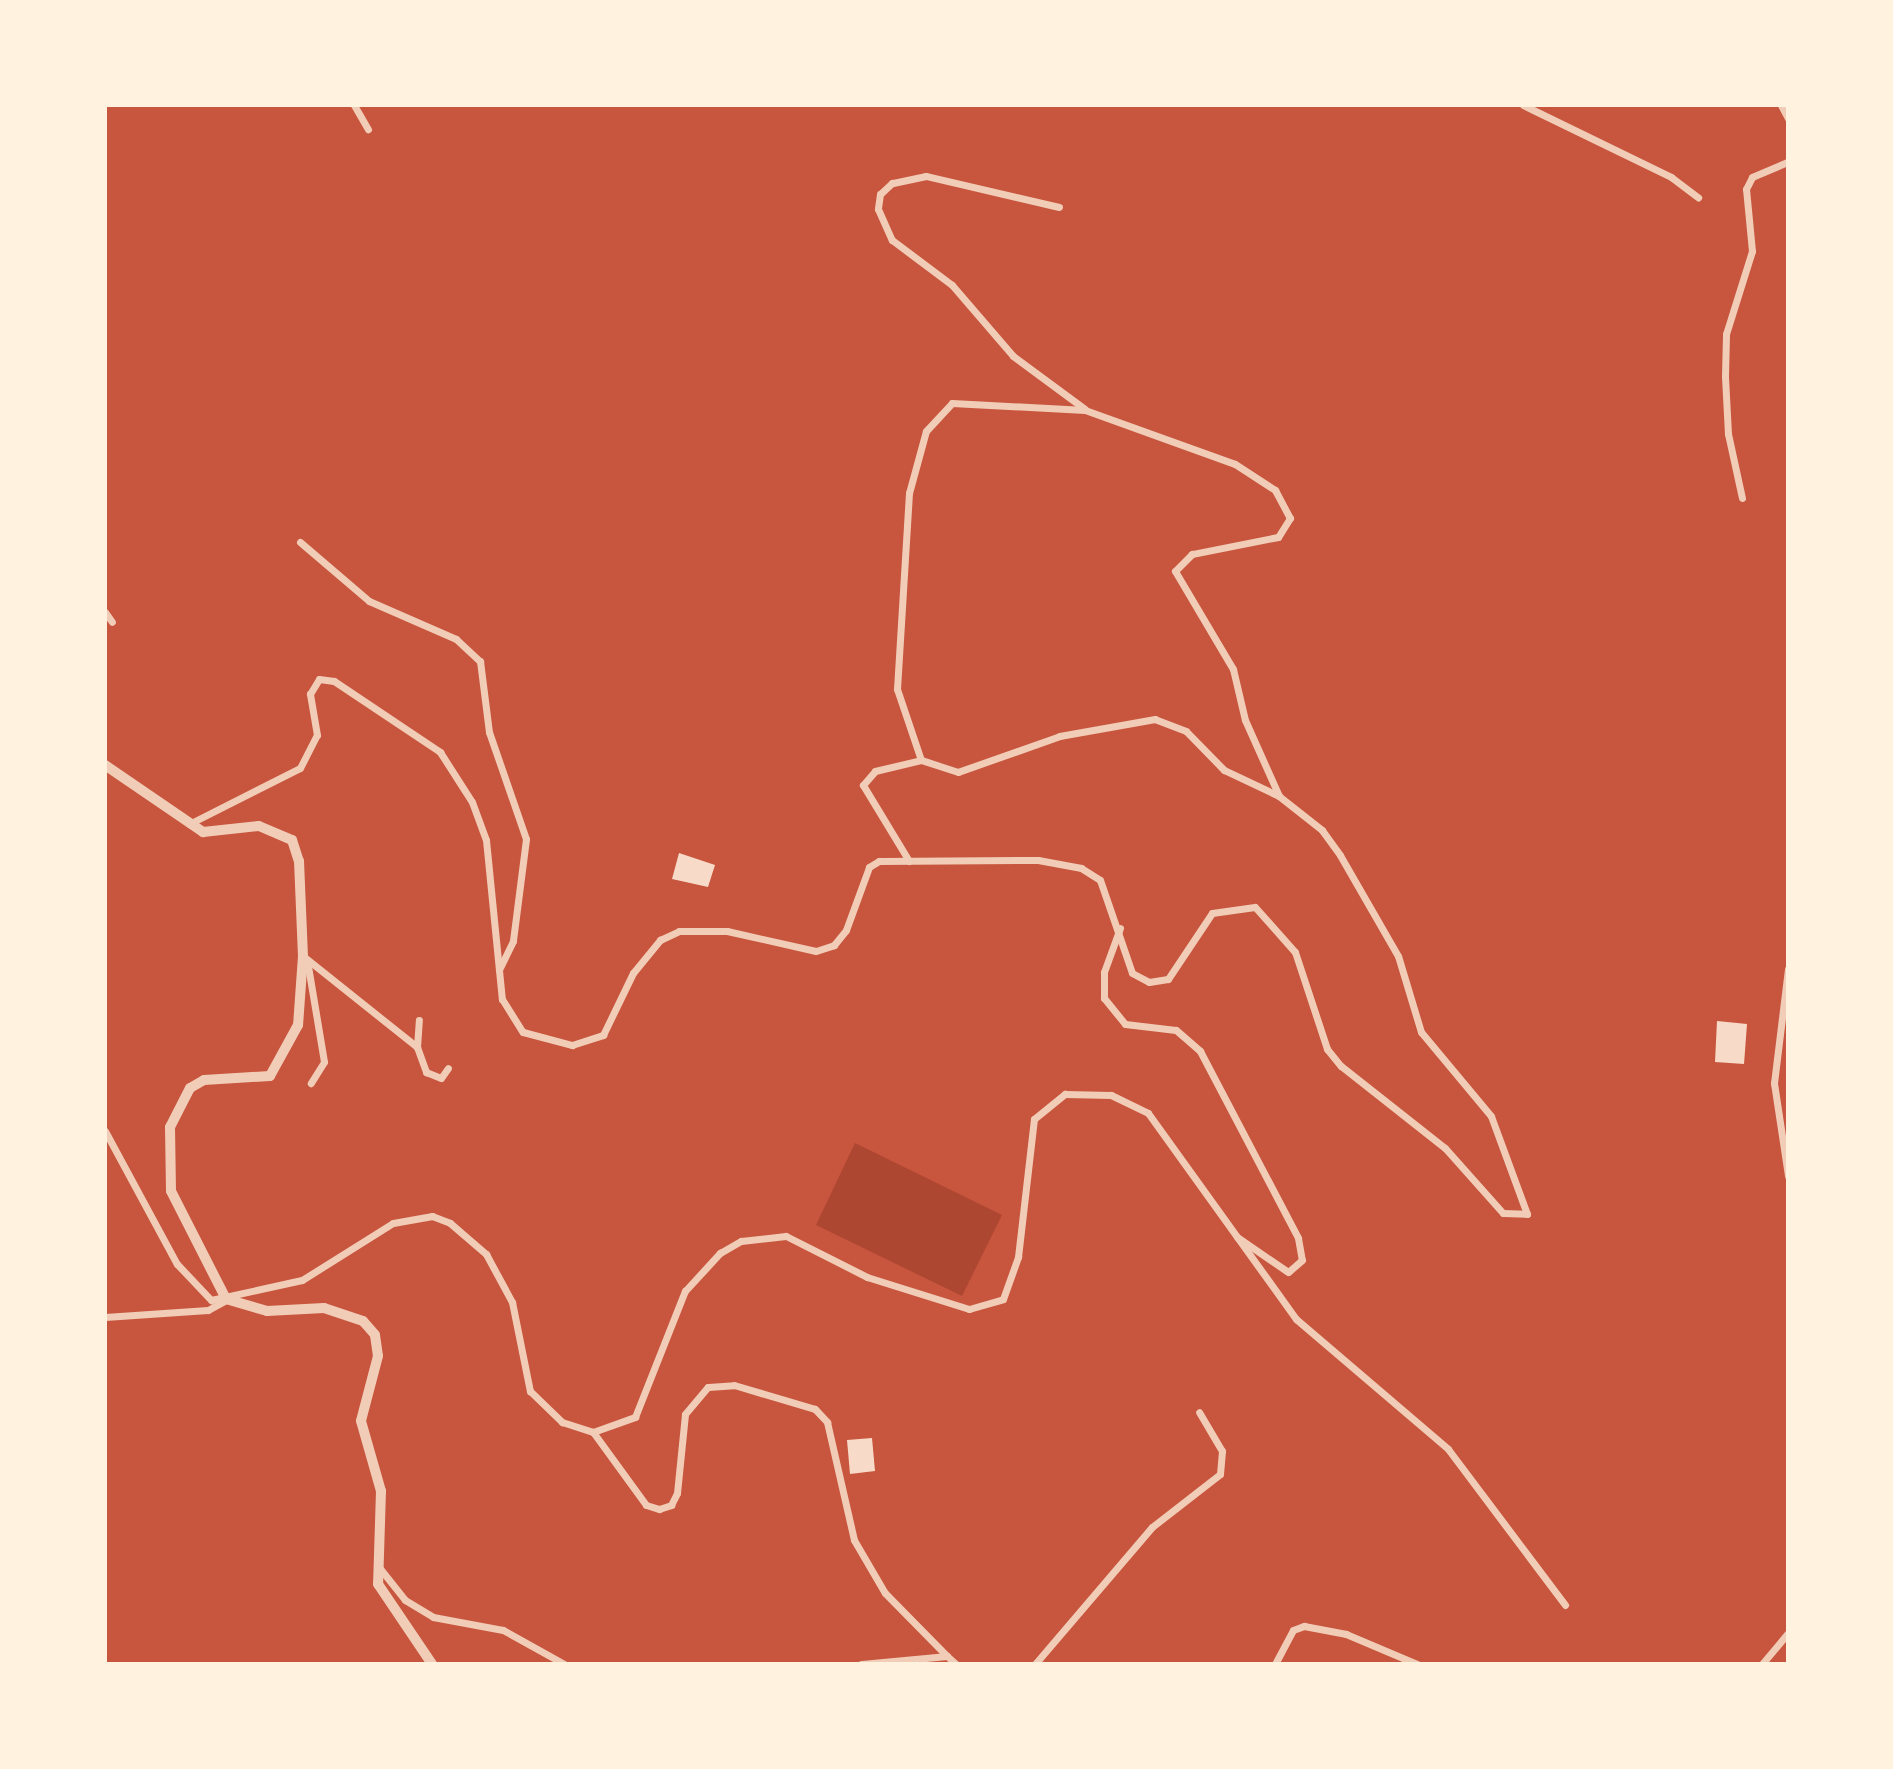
<!DOCTYPE html>
<style>
body{margin:0}
#map{position:relative;width:1893px;height:1769px;overflow:hidden;background:#c8553d;font-family:"Space Grotesk",sans-serif}
div>[style]{position:absolute}
.green>*{inset:0;background:#ae4732}
.building>*{inset:0;background:#f7dbc8}
.minor>*{height:7px;margin:-3.5px;padding:0 3.5px;transform-origin:3.5px;border-radius:3.5px;background:#f1ccb7}
.tertiary>*{height:10px;margin:-5px;padding:0 5px;transform-origin:5px;border-radius:5px;background:#f1ccb7}
span{translate:-50% -50%;white-space:nowrap;text-align:center;line-height:1.15;-webkit-text-stroke:7px #fff3e0;paint-order:stroke}
.frame{position:absolute;inset:0;border:107px solid #fff3e0;pointer-events:none}
</style>
<div id="map">
<div class="green">
<i style="clip-path:polygon(855px 1143px,1002px 1215px,962px 1296px,816px 1225px)"></i>
</div>
<div class="building">
<i style="clip-path:polygon(679px 853px,715px 865px,708px 887px,672px 879px)"></i>
<i style="clip-path:polygon(1717px 1021px,1747px 1024px,1744px 1064px,1715px 1062px)"></i>
<i style="clip-path:polygon(872px 1438px,875px 1471px,850px 1474px,847px 1440px)"></i>
</div>
<div class="minor">
<i style="left:354px;top:105px;width:28px;rotate:60deg"></i>
<i style="left:1523px;top:105px;width:165px;rotate:25.9deg"></i>
<i style="left:1671px;top:177px;width:34px;rotate:37deg"></i>
<i style="left:1781px;top:105px;width:15px;rotate:62deg"></i>
<i style="left:1059px;top:207px;width:137px;rotate:-166.9deg"></i>
<i style="left:926px;top:176px;width:35px;rotate:168deg"></i>
<i style="left:892px;top:183px;width:16px;rotate:137deg"></i>
<i style="left:880px;top:194px;width:15px;rotate:98deg"></i>
<i style="left:878px;top:209px;width:34px;rotate:66deg"></i>
<i style="left:892px;top:240px;width:75px;rotate:36.9deg"></i>
<i style="left:952px;top:285px;width:94px;rotate:49.3deg"></i>
<i style="left:1013px;top:356px;width:89px;rotate:36.4deg"></i>
<i style="left:1742px;top:498px;width:66px;rotate:-102.3deg"></i>
<i style="left:1728px;top:434px;width:58px;rotate:-93deg"></i>
<i style="left:1725px;top:376px;width:42px;rotate:-88.6deg"></i>
<i style="left:1726px;top:334px;width:87px;rotate:-72.6deg"></i>
<i style="left:1752px;top:251px;width:62px;rotate:-95.5deg"></i>
<i style="left:1746px;top:189px;width:13px;rotate:-63deg"></i>
<i style="left:1752px;top:177px;width:39px;rotate:-23deg"></i>
<i style="left:300px;top:542px;width:91px;rotate:40.5deg"></i>
<i style="left:369px;top:601px;width:95px;rotate:23.6deg"></i>
<i style="left:456px;top:639px;width:33px;rotate:43deg"></i>
<i style="left:480px;top:661px;width:72px;rotate:82.8deg"></i>
<i style="left:489px;top:732px;width:113px;rotate:70.9deg"></i>
<i style="left:526px;top:839px;width:103px;rotate:97.3deg"></i>
<i style="left:513px;top:941px;width:32px;rotate:116deg"></i>
<i style="left:105px;top:612px;width:12px;rotate:55deg"></i>
<i style="left:189px;top:824px;width:124px;rotate:-26.8deg"></i>
<i style="left:300px;top:768px;width:37px;rotate:-63deg"></i>
<i style="left:317px;top:735px;width:42px;rotate:-99.7deg"></i>
<i style="left:310px;top:694px;width:17px;rotate:-59deg"></i>
<i style="left:319px;top:679px;width:15px;rotate:8deg"></i>
<i style="left:334px;top:681px;width:128px;rotate:33.8deg"></i>
<i style="left:440px;top:752px;width:59px;rotate:57.4deg"></i>
<i style="left:472px;top:802px;width:40px;rotate:69.8deg"></i>
<i style="left:486px;top:840px;width:160px;rotate:84.3deg"></i>
<i style="left:502px;top:999px;width:39px;rotate:58deg"></i>
<i style="left:523px;top:1032px;width:51px;rotate:14.9deg"></i>
<i style="left:572px;top:1045px;width:33px;rotate:-18deg"></i>
<i style="left:603px;top:1035px;width:69px;rotate:-64.2deg"></i>
<i style="left:633px;top:973px;width:43px;rotate:-50.7deg"></i>
<i style="left:660px;top:940px;width:21px;rotate:-25deg"></i>
<i style="left:679px;top:931px;width:48px"></i>
<i style="left:727px;top:931px;width:91px;rotate:12.7deg"></i>
<i style="left:816px;top:951px;width:19px;rotate:-18deg"></i>
<i style="left:834px;top:945px;width:19px;rotate:-51deg"></i>
<i style="left:846px;top:930px;width:67px;rotate:-69.9deg"></i>
<i style="left:869px;top:867px;width:12px;rotate:-31deg"></i>
<i style="left:879px;top:861px;width:159px;rotate:-0.4deg"></i>
<i style="left:1038px;top:860px;width:44px;rotate:10.5deg"></i>
<i style="left:1081px;top:868px;width:22px;rotate:32deg"></i>
<i style="left:1100px;top:880px;width:98px;rotate:71deg"></i>
<i style="left:1132px;top:973px;width:19px;rotate:28deg"></i>
<i style="left:1149px;top:982px;width:19px;rotate:-9deg"></i>
<i style="left:1168px;top:979px;width:79px;rotate:-56.3deg"></i>
<i style="left:1212px;top:913px;width:43px;rotate:-7.9deg"></i>
<i style="left:1255px;top:907px;width:60px;rotate:48.4deg"></i>
<i style="left:1295px;top:952px;width:102px;rotate:71.7deg"></i>
<i style="left:1327px;top:1049px;width:22px;rotate:51deg"></i>
<i style="left:1341px;top:1066px;width:132px;rotate:38.3deg"></i>
<i style="left:1445px;top:1148px;width:87px;rotate:48.3deg"></i>
<i style="left:1503px;top:1213px;width:24px;rotate:2deg"></i>
<i style="left:1527px;top:1214px;width:104px;rotate:-110.2deg"></i>
<i style="left:1491px;top:1116px;width:109px;rotate:-129.8deg"></i>
<i style="left:1421px;top:1032px;width:79px;rotate:-106.8deg"></i>
<i style="left:1398px;top:956px;width:116px;rotate:-119.9deg"></i>
<i style="left:1340px;top:855px;width:31px;rotate:-126deg"></i>
<i style="left:1322px;top:830px;width:55px;rotate:-141.7deg"></i>
<i style="left:1279px;top:796px;width:61px;rotate:-154.7deg"></i>
<i style="left:1224px;top:770px;width:54px;rotate:-134.3deg"></i>
<i style="left:1186px;top:731px;width:33px;rotate:-159deg"></i>
<i style="left:1155px;top:719px;width:97px;rotate:169.9deg"></i>
<i style="left:1060px;top:736px;width:108px;rotate:160.6deg"></i>
<i style="left:958px;top:772px;width:39px;rotate:-162deg"></i>
<i style="left:921px;top:760px;width:75px;rotate:-108.7deg"></i>
<i style="left:897px;top:689px;width:196px;rotate:-86.5deg"></i>
<i style="left:909px;top:493px;width:64px;rotate:-74.7deg"></i>
<i style="left:926px;top:431px;width:38px;rotate:-47deg"></i>
<i style="left:952px;top:403px;width:133px;rotate:3deg"></i>
<i style="left:1085px;top:410px;width:159px;rotate:19.8deg"></i>
<i style="left:1235px;top:464px;width:48px;rotate:33deg"></i>
<i style="left:1275px;top:490px;width:32px;rotate:62deg"></i>
<i style="left:1290px;top:518px;width:22px;rotate:122deg"></i>
<i style="left:1278px;top:537px;width:88px;rotate:168.8deg"></i>
<i style="left:1192px;top:554px;width:24px;rotate:135deg"></i>
<i style="left:1175px;top:571px;width:114px;rotate:59.4deg"></i>
<i style="left:1233px;top:669px;width:52px;rotate:76.8deg"></i>
<i style="left:1245px;top:720px;width:83px;rotate:65.9deg"></i>
<i style="left:909px;top:861px;width:89px;rotate:-121.2deg"></i>
<i style="left:863px;top:785px;width:18px;rotate:-49deg"></i>
<i style="left:875px;top:771px;width:47px;rotate:-13.4deg"></i>
<i style="left:1120px;top:928px;width:47px;rotate:110deg"></i>
<i style="left:1104px;top:972px;width:26px;rotate:90deg"></i>
<i style="left:1104px;top:998px;width:33px;rotate:51deg"></i>
<i style="left:1125px;top:1024px;width:51px;rotate:6.7deg"></i>
<i style="left:1176px;top:1030px;width:32px;rotate:41deg"></i>
<i style="left:1200px;top:1051px;width:211px;rotate:62.3deg"></i>
<i style="left:1298px;top:1238px;width:22px;rotate:80deg"></i>
<i style="left:1302px;top:1260px;width:18px;rotate:139deg"></i>
<i style="left:1288px;top:1272px;width:62px;rotate:-145.5deg"></i>
<i style="left:303px;top:956px;width:146px;rotate:38.6deg"></i>
<i style="left:417px;top:1047px;width:27px;rotate:-86deg"></i>
<i style="left:307px;top:960px;width:103px;rotate:80.5deg"></i>
<i style="left:324px;top:1062px;width:25px;rotate:122deg"></i>
<i style="left:1788px;top:969px;width:115px;rotate:97deg"></i>
<i style="left:1774px;top:1083px;width:94px;rotate:81.4deg"></i>
<i style="left:417px;top:1047px;width:27px;rotate:70deg"></i>
<i style="left:426px;top:1072px;width:16px;rotate:22deg"></i>
<i style="left:441px;top:1078px;width:12px;rotate:-55deg"></i>
<i style="left:105px;top:1131px;width:151px;rotate:61.6deg"></i>
<i style="left:177px;top:1264px;width:50px;rotate:46.6deg"></i>
<i style="left:211px;top:1300px;width:93px;rotate:-12.4deg"></i>
<i style="left:302px;top:1280px;width:107px;rotate:-32.1deg"></i>
<i style="left:393px;top:1223px;width:40px;rotate:-10deg"></i>
<i style="left:432px;top:1216px;width:19px;rotate:21deg"></i>
<i style="left:450px;top:1223px;width:48px;rotate:40.7deg"></i>
<i style="left:486px;top:1254px;width:55px;rotate:61.6deg"></i>
<i style="left:512px;top:1302px;width:91px;rotate:78.6deg"></i>
<i style="left:530px;top:1391px;width:45px;rotate:44.1deg"></i>
<i style="left:562px;top:1422px;width:33px;rotate:18deg"></i>
<i style="left:593px;top:1432px;width:45px;rotate:-19.7deg"></i>
<i style="left:635px;top:1417px;width:136px;rotate:-68.4deg"></i>
<i style="left:685px;top:1291px;width:52px;rotate:-47.4deg"></i>
<i style="left:720px;top:1253px;width:24px;rotate:-30deg"></i>
<i style="left:741px;top:1241px;width:45px;rotate:-6.3deg"></i>
<i style="left:786px;top:1236px;width:91px;rotate:26.8deg"></i>
<i style="left:867px;top:1277px;width:107px;rotate:17.4deg"></i>
<i style="left:969px;top:1309px;width:35px;rotate:-16deg"></i>
<i style="left:1003px;top:1299px;width:45px;rotate:-70.3deg"></i>
<i style="left:1018px;top:1257px;width:139px;rotate:-83.4deg"></i>
<i style="left:1034px;top:1119px;width:40px;rotate:-39deg"></i>
<i style="left:1065px;top:1094px;width:46px;rotate:1.2deg"></i>
<i style="left:1111px;top:1095px;width:41px;rotate:25.9deg"></i>
<i style="left:1148px;top:1113px;width:254px;rotate:54.3deg"></i>
<i style="left:1296px;top:1319px;width:200px;rotate:40.5deg"></i>
<i style="left:1448px;top:1449px;width:195px;rotate:53.1deg"></i>
<i style="left:105px;top:1317px;width:103px;rotate:-3.9deg"></i>
<i style="left:208px;top:1310px;width:21px;rotate:-29deg"></i>
<i style="left:593px;top:1432px;width:90px;rotate:54deg"></i>
<i style="left:646px;top:1505px;width:14px;rotate:17deg"></i>
<i style="left:659px;top:1509px;width:13px;rotate:-18deg"></i>
<i style="left:671px;top:1505px;width:13px;rotate:-63deg"></i>
<i style="left:677px;top:1493px;width:79px;rotate:-84.2deg"></i>
<i style="left:685px;top:1414px;width:35px;rotate:-50deg"></i>
<i style="left:708px;top:1387px;width:26px;rotate:-4deg"></i>
<i style="left:734px;top:1385px;width:84px;rotate:16.5deg"></i>
<i style="left:815px;top:1409px;width:18px;rotate:47deg"></i>
<i style="left:827px;top:1422px;width:121px;rotate:77.1deg"></i>
<i style="left:854px;top:1540px;width:61px;rotate:59.7deg"></i>
<i style="left:885px;top:1593px;width:88px;rotate:45.5deg"></i>
<i style="left:947px;top:1656px;width:86px;rotate:174.7deg"></i>
<i style="left:378px;top:1566px;width:43px;rotate:51.5deg"></i>
<i style="left:405px;top:1600px;width:33px;rotate:31deg"></i>
<i style="left:433px;top:1617px;width:71px;rotate:10.5deg"></i>
<i style="left:503px;top:1630px;width:70px;rotate:29.1deg"></i>
<i style="left:947px;top:1656px;width:12px;rotate:42deg"></i>
<i style="left:1035px;top:1664px;width:180px;rotate:-49.5deg"></i>
<i style="left:1152px;top:1527px;width:86px;rotate:-37.9deg"></i>
<i style="left:1220px;top:1474px;width:23px;rotate:-85deg"></i>
<i style="left:1222px;top:1451px;width:45px;rotate:-120.5deg"></i>
<i style="left:1275px;top:1664px;width:38px;rotate:-62deg"></i>
<i style="left:1293px;top:1630px;width:12px;rotate:-20deg"></i>
<i style="left:1304px;top:1626px;width:43px;rotate:10.8deg"></i>
<i style="left:1346px;top:1634px;width:77px;rotate:22.9deg"></i>
<i style="left:1762px;top:1664px;width:40px;rotate:-50deg"></i>
</div>
<div class="tertiary">
<i style="left:105px;top:765px;width:119px;rotate:34.4deg"></i>
<i style="left:203px;top:832px;width:56px;rotate:-6.1deg"></i>
<i style="left:259px;top:826px;width:36px;rotate:23deg"></i>
<i style="left:292px;top:840px;width:22px;rotate:72deg"></i>
<i style="left:299px;top:861px;width:95px;rotate:87.6deg"></i>
<i style="left:303px;top:956px;width:69px;rotate:94.1deg"></i>
<i style="left:298px;top:1025px;width:58px;rotate:118.8deg"></i>
<i style="left:270px;top:1076px;width:66px;rotate:176.5deg"></i>
<i style="left:204px;top:1080px;width:16px;rotate:150deg"></i>
<i style="left:190px;top:1088px;width:44px;rotate:117.1deg"></i>
<i style="left:170px;top:1127px;width:64px;rotate:89.1deg"></i>
<i style="left:171px;top:1191px;width:121px;rotate:63deg"></i>
<i style="left:226px;top:1299px;width:43px;rotate:16.3deg"></i>
<i style="left:267px;top:1311px;width:57px;rotate:-3deg"></i>
<i style="left:324px;top:1308px;width:41px;rotate:18.4deg"></i>
<i style="left:363px;top:1321px;width:18px;rotate:49deg"></i>
<i style="left:375px;top:1335px;width:21px;rotate:82deg"></i>
<i style="left:378px;top:1356px;width:67px;rotate:104.7deg"></i>
<i style="left:361px;top:1421px;width:73px;rotate:74.1deg"></i>
<i style="left:381px;top:1491px;width:93px;rotate:91.8deg"></i>
<i style="left:378px;top:1584px;width:97px;rotate:56deg"></i>
</div>
<div class="frame"></div>
</div>
